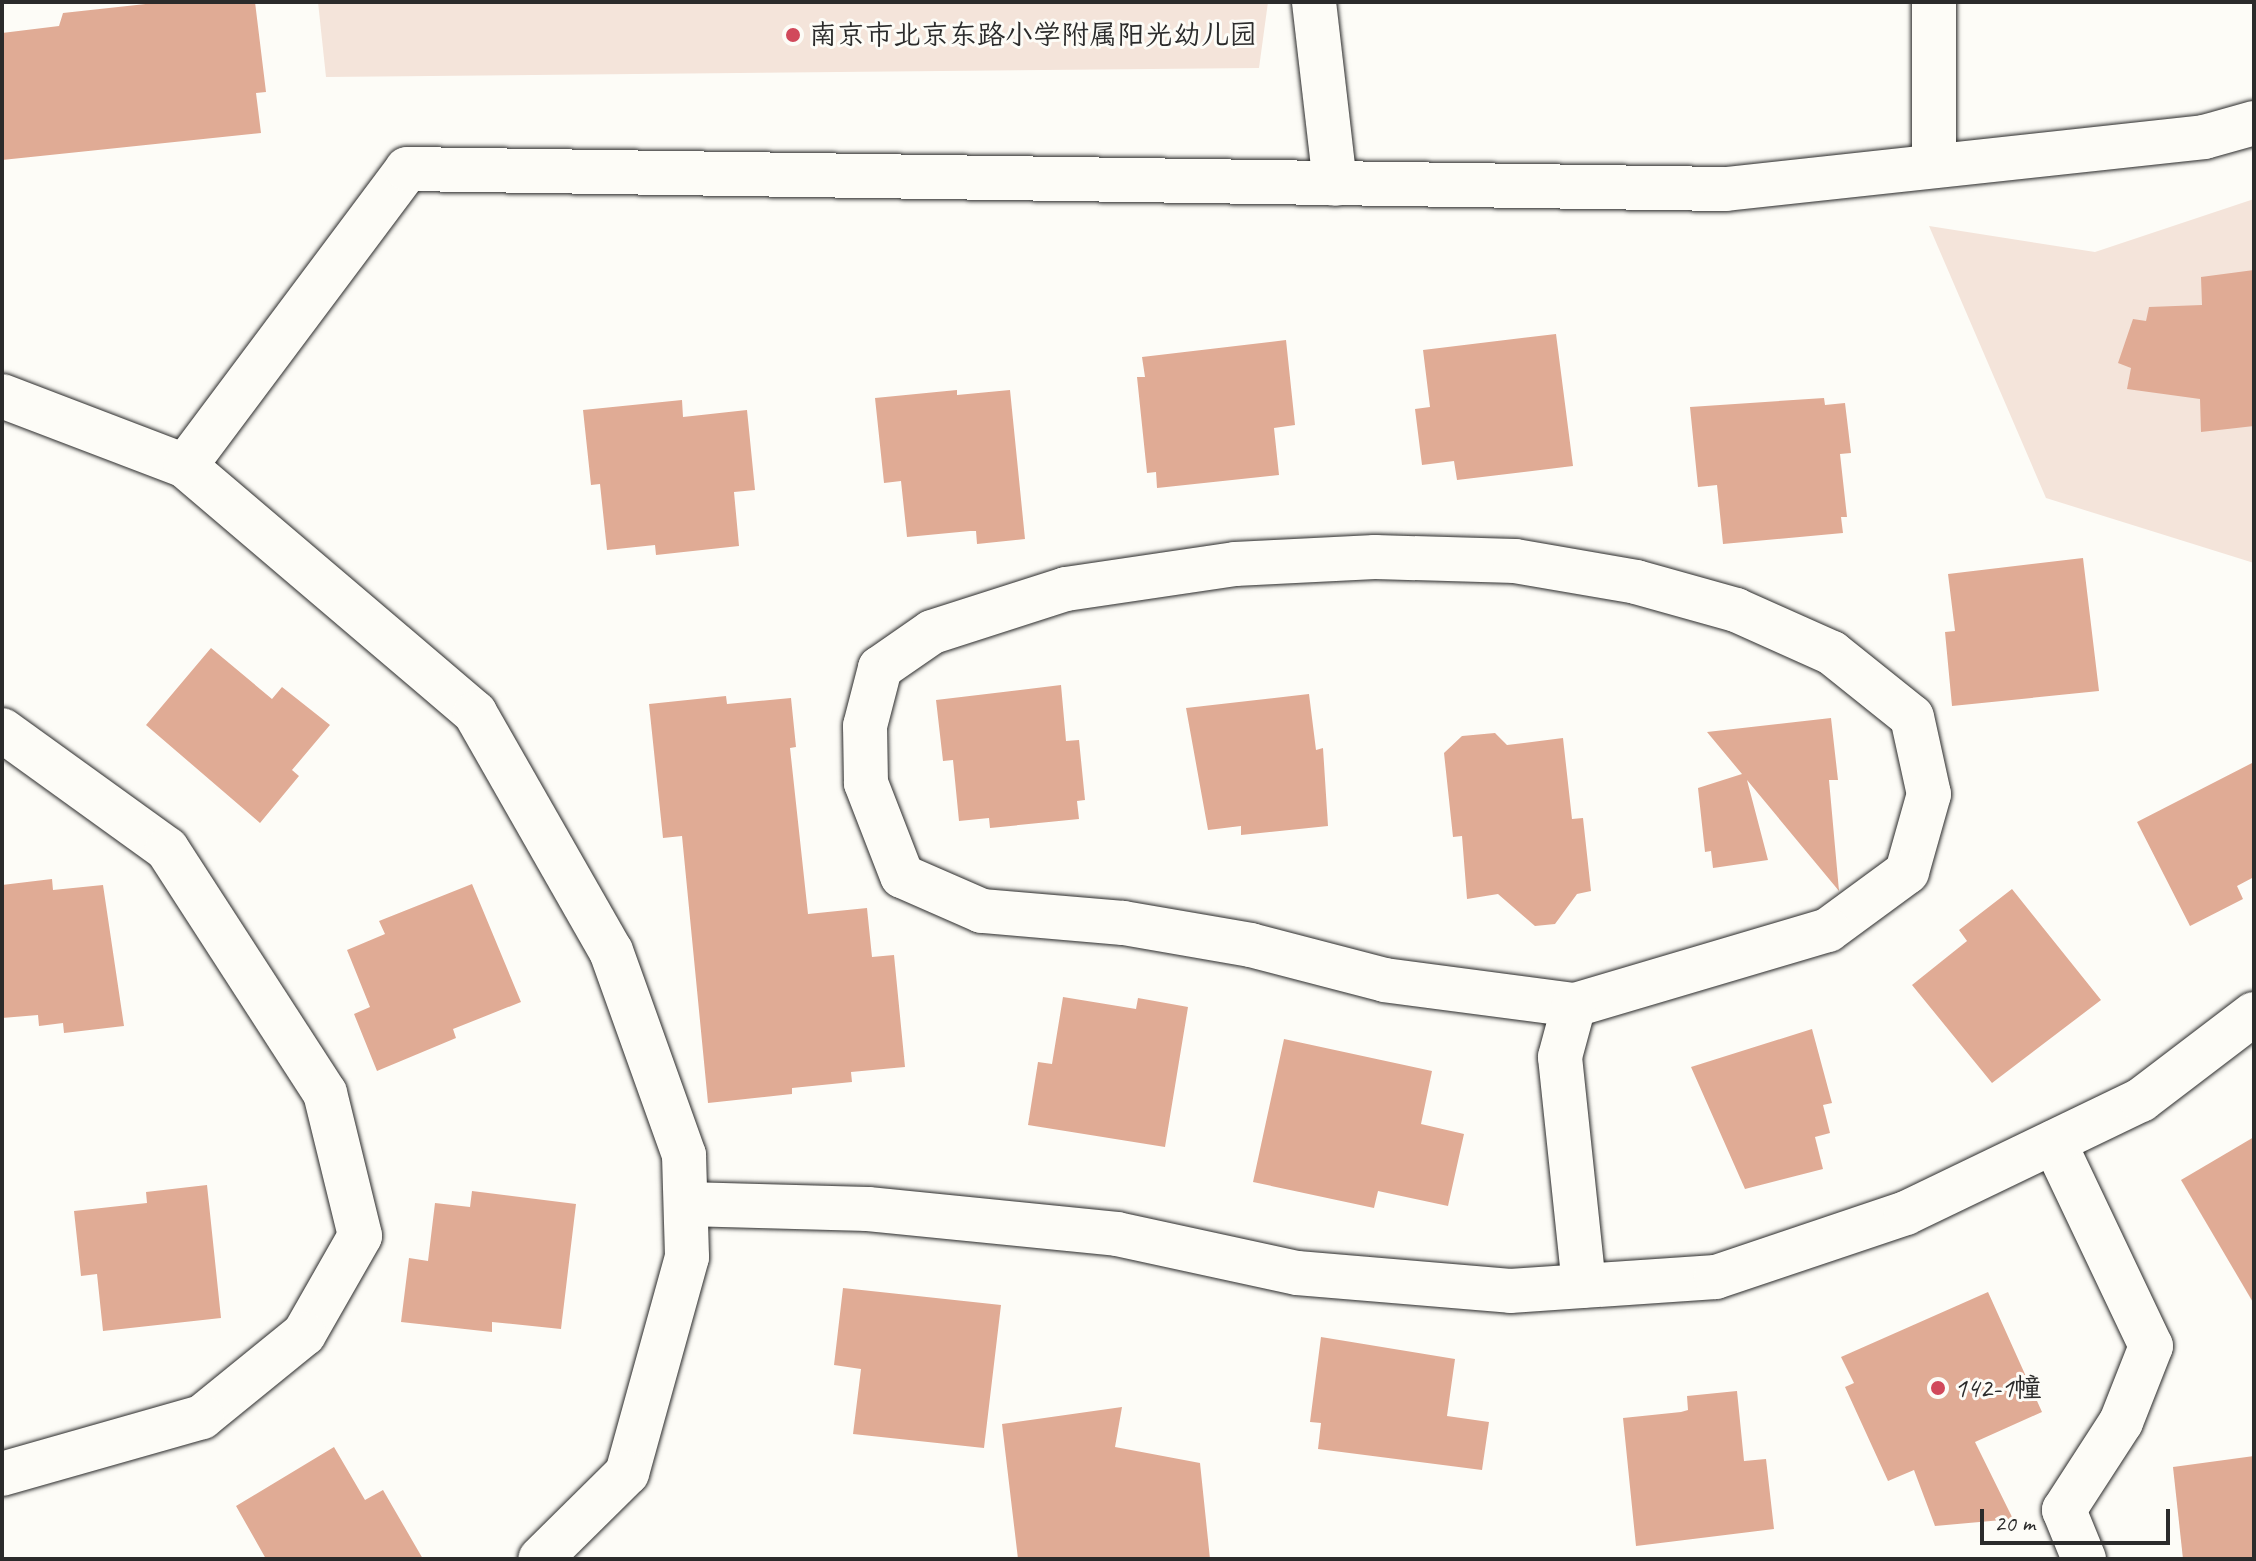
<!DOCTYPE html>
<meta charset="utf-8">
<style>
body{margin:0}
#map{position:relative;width:2256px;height:1561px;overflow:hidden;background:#fdfcf7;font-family:Caveat,"LXGW WenKai TC",sans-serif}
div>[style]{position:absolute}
.built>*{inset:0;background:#f4e4da}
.building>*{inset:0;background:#e0ab95}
.roads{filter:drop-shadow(0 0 2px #2b2b2b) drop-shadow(0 0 2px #2b2b2b)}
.minor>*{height:44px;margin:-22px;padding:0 22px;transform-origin:22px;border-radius:22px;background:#fdfcf7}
.dots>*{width:22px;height:22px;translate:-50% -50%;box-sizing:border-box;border:4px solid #fdfcf7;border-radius:50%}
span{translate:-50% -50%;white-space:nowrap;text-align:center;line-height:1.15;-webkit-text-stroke:6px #fdfcf7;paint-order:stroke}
.poi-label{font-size:28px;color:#2b2b2b}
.left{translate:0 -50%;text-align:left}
.frame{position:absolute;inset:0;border:4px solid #2b2b2b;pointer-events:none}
.scale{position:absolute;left:1980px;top:1509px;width:190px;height:36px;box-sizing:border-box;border:4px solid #2b2b2b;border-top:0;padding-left:10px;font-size:24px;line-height:28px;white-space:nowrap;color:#2b2b2b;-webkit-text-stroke:6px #fdfcf7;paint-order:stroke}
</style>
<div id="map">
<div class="built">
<i style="clip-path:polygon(318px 2px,1268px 2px,1259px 68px,326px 77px)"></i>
<i style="clip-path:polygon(2254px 199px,2254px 563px,2046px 498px,1929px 226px,2095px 252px)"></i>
</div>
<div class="building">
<i style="clip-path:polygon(164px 2px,255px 2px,266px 92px,256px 93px,261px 133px,2px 160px,2px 33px,59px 26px,63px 13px)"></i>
<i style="clip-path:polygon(2254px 270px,2254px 426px,2201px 432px,2200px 399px,2127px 389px,2131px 368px,2118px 363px,2133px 319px,2146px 321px,2149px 307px,2202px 305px,2201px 277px)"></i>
<i style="clip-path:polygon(1556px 334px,1573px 466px,1457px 480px,1454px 461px,1422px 465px,1415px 409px,1430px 407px,1423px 350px)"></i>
<i style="clip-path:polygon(1286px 340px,1295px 425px,1274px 428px,1279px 475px,1157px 488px,1156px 472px,1147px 473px,1137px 377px,1145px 377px,1142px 357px)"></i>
<i style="clip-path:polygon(957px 390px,957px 395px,1010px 390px,1025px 539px,977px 544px,976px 531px,970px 531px,907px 537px,901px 481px,884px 483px,875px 398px)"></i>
<i style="clip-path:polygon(1824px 398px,1825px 405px,1845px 403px,1851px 453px,1840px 454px,1847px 517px,1841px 517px,1843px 533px,1723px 544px,1717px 485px,1698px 487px,1690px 407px)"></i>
<i style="clip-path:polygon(682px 400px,683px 417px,747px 410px,755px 490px,734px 492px,739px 546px,656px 555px,655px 545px,607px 550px,600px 484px,591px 485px,583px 410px)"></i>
<i style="clip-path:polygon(2083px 558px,2099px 691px,1952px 706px,1945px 632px,1955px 631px,1948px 574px)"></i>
<i style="clip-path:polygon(211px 648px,272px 699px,282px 687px,330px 725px,292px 770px,299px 776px,260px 823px,146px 725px)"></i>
<i style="clip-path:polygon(1061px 685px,1066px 741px,1079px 740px,1085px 800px,1077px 801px,1079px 819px,990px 828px,989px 818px,959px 821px,953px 760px,943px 761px,936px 700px)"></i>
<i style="clip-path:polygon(1309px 694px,1316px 750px,1323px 748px,1328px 826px,1241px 835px,1241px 826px,1208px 830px,1186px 708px)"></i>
<i style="clip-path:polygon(726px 696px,727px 704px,791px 698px,796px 747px,790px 748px,808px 914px,867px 908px,872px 957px,894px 955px,905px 1067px,851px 1072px,852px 1082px,792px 1088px,792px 1094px,708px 1103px,682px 836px,663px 838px,649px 704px)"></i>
<i style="clip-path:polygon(1831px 718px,1838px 780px,1829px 780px,1839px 891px,1747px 780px,1768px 860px,1713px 868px,1711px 851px,1705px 852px,1698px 788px,1742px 774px,1707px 732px)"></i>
<i style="clip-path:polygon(1495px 733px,1507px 745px,1563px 738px,1572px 819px,1583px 818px,1591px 891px,1577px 894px,1555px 924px,1535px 926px,1498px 894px,1467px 899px,1462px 836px,1453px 837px,1444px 753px,1462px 736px)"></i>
<i style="clip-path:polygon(2254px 762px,2254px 877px,2237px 886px,2243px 899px,2190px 926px,2137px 822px)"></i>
<i style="clip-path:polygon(52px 879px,53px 890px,103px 885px,124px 1026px,64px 1033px,63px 1023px,39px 1026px,38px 1015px,2px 1018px,2px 885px)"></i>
<i style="clip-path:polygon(472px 884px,521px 1002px,453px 1029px,456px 1038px,377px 1071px,354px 1014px,370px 1007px,347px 950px,385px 934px,379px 921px)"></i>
<i style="clip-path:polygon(2012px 889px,2101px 1000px,1992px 1083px,1912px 985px,1967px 941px,1959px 930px)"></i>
<i style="clip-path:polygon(1063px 997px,1136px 1009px,1138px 998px,1188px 1007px,1165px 1147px,1028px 1125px,1038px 1062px,1052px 1064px)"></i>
<i style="clip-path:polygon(1812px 1029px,1832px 1103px,1823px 1105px,1830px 1133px,1815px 1137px,1823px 1169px,1745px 1189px,1691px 1067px)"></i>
<i style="clip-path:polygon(1284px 1039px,1432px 1071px,1421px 1124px,1464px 1134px,1448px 1206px,1378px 1191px,1374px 1208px,1253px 1182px)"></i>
<i style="clip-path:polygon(2254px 1137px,2254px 1304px,2181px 1180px)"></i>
<i style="clip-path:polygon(207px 1185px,221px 1318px,103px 1331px,97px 1274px,81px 1276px,74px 1211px,147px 1203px,146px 1192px)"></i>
<i style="clip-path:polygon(472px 1191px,576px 1204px,561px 1329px,492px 1322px,492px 1332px,401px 1322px,409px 1258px,428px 1261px,435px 1203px,470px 1207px)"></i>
<i style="clip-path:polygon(843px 1288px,1001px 1305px,984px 1448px,853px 1434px,861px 1369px,834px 1365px)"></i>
<i style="clip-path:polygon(1988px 1292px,2042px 1412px,1975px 1442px,2013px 1519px,1935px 1526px,1914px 1470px,1888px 1481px,1845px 1387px,1854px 1383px,1841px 1357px)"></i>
<i style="clip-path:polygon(1321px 1337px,1455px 1359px,1447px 1416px,1489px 1422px,1482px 1470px,1318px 1449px,1321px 1423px,1310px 1422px)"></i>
<i style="clip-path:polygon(1737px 1391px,1744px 1461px,1766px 1459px,1774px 1529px,1636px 1546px,1623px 1418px,1681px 1412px,1688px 1410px,1687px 1396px)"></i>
<i style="clip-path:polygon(1122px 1407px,1115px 1447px,1200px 1463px,1210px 1559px,1018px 1559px,1002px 1424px)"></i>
<i style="clip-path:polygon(334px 1447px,365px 1500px,383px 1490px,423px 1559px,266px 1559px,236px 1506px)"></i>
<i style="clip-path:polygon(2254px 1456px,2254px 1559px,2183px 1559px,2173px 1467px)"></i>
</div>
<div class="roads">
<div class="minor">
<i style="left:1314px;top:2px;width:183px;rotate:83.4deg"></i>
<i style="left:1934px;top:166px;width:164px;rotate:-90deg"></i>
<i style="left:2px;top:396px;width:196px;rotate:20.9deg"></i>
<i style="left:185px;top:466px;width:381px;rotate:40.4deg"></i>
<i style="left:475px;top:713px;width:274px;rotate:60.3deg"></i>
<i style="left:611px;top:951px;width:217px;rotate:70.3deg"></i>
<i style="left:684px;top:1155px;width:102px;rotate:88.3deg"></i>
<i style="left:687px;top:1257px;width:224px;rotate:105.5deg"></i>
<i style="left:627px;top:1473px;width:122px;rotate:135.3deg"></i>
<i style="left:185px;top:466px;width:371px;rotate:-53.2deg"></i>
<i style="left:407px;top:169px;width:1319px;rotate:0.87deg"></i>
<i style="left:1726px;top:189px;width:481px;rotate:-6.2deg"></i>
<i style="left:2204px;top:137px;width:52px;rotate:-15.6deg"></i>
<i style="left:2px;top:730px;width:203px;rotate:35.8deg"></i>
<i style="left:167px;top:849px;width:291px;rotate:57.1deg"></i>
<i style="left:325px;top:1093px;width:147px;rotate:76.2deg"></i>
<i style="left:360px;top:1236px;width:113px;rotate:119.7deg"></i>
<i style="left:304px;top:1334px;width:132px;rotate:140.9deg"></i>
<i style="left:202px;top:1417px;width:208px;rotate:164.1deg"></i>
<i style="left:1574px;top:1005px;width:191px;rotate:-172.5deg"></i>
<i style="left:1385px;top:980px;width:138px;rotate:-165.4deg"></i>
<i style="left:1251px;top:945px;width:130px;rotate:-170.2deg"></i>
<i style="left:1123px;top:923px;width:142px;rotate:-175.1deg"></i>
<i style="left:982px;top:911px;width:87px;rotate:-156.4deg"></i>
<i style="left:902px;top:876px;width:100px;rotate:-111.2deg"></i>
<i style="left:866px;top:783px;width:57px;rotate:-91deg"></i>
<i style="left:865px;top:726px;width:60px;rotate:-75.5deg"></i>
<i style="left:880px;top:668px;width:63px;rotate:-34.7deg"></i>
<i style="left:932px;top:632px;width:141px;rotate:-17.8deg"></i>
<i style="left:1066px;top:589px;width:171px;rotate:-8.4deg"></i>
<i style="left:1235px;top:564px;width:140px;rotate:-2.9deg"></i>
<i style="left:1375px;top:557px;width:140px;rotate:1.6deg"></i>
<i style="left:1515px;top:561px;width:123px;rotate:9.8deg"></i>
<i style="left:1636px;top:582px;width:104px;rotate:15.6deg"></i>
<i style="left:1736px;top:610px;width:105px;rotate:24.1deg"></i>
<i style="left:1832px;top:653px;width:102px;rotate:38.7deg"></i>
<i style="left:1912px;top:717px;width:79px;rotate:77.6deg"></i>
<i style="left:1929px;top:794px;width:81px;rotate:105.8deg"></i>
<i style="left:1907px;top:872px;width:98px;rotate:143.7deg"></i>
<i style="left:1828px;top:930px;width:265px;rotate:163.5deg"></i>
<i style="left:1574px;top:1005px;width:54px;rotate:105.1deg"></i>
<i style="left:1560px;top:1057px;width:230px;rotate:84deg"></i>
<i style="left:2054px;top:1142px;width:226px;rotate:64.6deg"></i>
<i style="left:2151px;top:1346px;width:82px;rotate:111.5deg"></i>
<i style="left:2121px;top:1422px;width:105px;rotate:122.9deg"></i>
<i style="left:2064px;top:1510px;width:53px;rotate:67.8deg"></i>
<i style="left:686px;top:1204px;width:182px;rotate:1.6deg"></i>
<i style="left:868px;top:1209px;width:250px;rotate:5.7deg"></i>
<i style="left:1117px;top:1234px;width:184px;rotate:12.2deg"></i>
<i style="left:1297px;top:1273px;width:214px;rotate:4.8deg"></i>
<i style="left:1510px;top:1291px;width:206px;rotate:-3.9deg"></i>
<i style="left:1716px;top:1277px;width:200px;rotate:-18.6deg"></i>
<i style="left:1906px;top:1213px;width:261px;rotate:-25.7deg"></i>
<i style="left:2141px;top:1100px;width:142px;rotate:-37.3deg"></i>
</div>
</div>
<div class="dots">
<i style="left:793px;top:35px;background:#d1495b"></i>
<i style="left:1938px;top:1388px;background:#d1495b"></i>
</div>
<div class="poi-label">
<span class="left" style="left:809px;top:35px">南京市北京东路小学附属阳光幼儿园</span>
<span class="left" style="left:1954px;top:1388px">142-1幢</span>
</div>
<div class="frame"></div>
<div class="scale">20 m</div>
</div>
